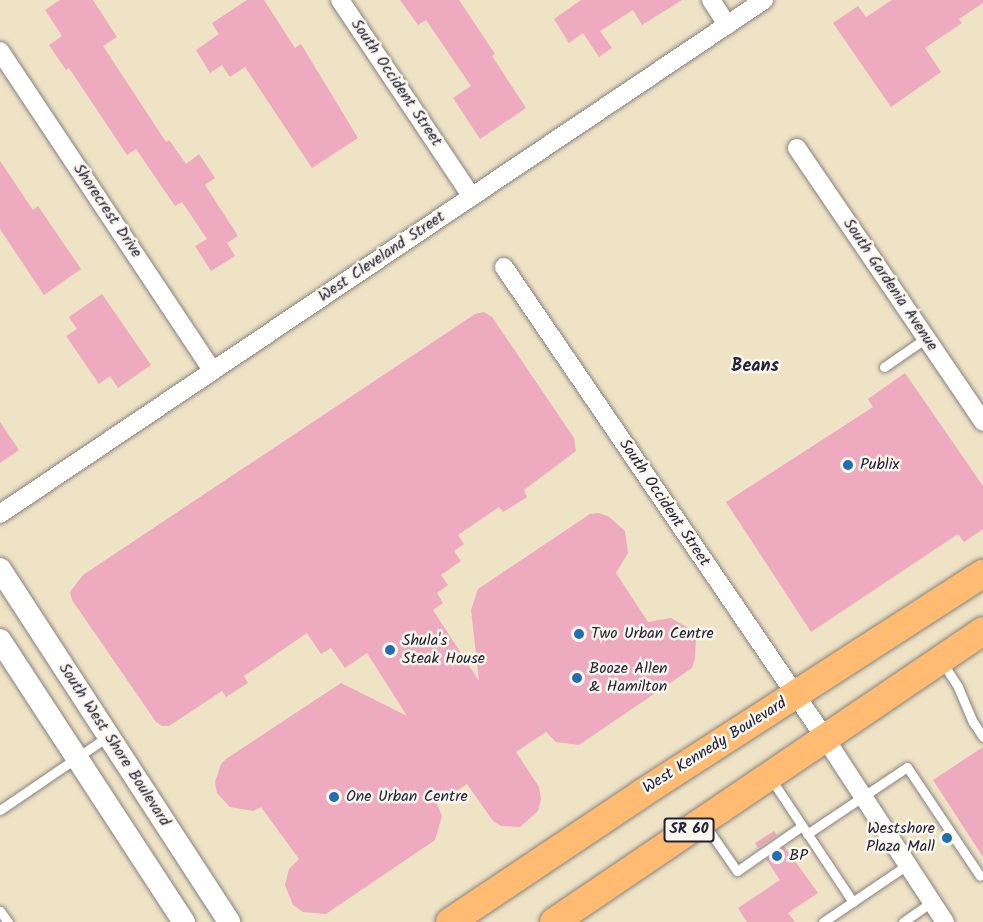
<!DOCTYPE html>
<style>
body{margin:0}
#map{position:relative;width:983px;height:922px;overflow:hidden;background:#eee3c4;font-family:Kalam,sans-serif}
div>[style]{position:absolute}
.building>*{inset:0;background:#eeaabe}
.roads{filter:drop-shadow(0 0 2px #888280) drop-shadow(0 0 2px #888280)}
.service>*{height:9px;margin:-4.5px;padding:0 4.5px;transform-origin:4.5px;border-radius:4.5px;background:#fff}
.minor>*{height:18px;margin:-9px;padding:0 9px;transform-origin:9px;border-radius:9px;background:#fff}
.tertiary>*{height:22px;margin:-11px;padding:0 11px;transform-origin:11px;border-radius:11px;background:#fff}
.primary>*{height:28px;margin:-14px;padding:0 14px;transform-origin:14px;border-radius:14px;background:#febb71}
.dots>*{width:16px;height:16px;translate:-50% -50%;box-sizing:border-box;border:3px solid #fbf7ec;border-radius:50%}
span{translate:-50% -50%;white-space:nowrap;text-align:center;line-height:1.15;-webkit-text-stroke:5px #fbf7ec;paint-order:stroke}
.shield-label span{padding:2px 4px;background:#fbf7ec;border:2px solid;border-radius:4px;-webkit-text-stroke-width:0}
.shield-label{font-size:15px;color:#22223b;font-weight:700}
.street-label{font-size:16px;color:#22223b}
.poi-label{font-size:16px;color:#22223b}
.left{translate:0 -50%;text-align:left}
.right{translate:-100% -50%;text-align:right}
.neighbourhood-label{font-size:18px;color:#22223b;font-weight:700}
</style>
<div id="map">
<div class="building">
<i style="clip-path:polygon(60px 0,93px 0,117px 37px,103px 46px,166px 142px,169px 140px,186px 164px,199px 154px,215px 178px,205px 185px,238px 236px,227px 243px,235px 256px,211px 271px,195px 246px,207px 239px,182px 202px,175px 206px,136px 149px,127px 155px,69px 68px,66px 70px,49px 45px,62px 36px,45px 10px)"></i>
<i style="clip-path:polygon(247px 0,264px 0,295px 48px,301px 44px,358px 138px,312px 168px,245px 67px,230px 77px,222px 65px,210px 73px,196px 50px,219px 34px,212px 23px)"></i>
<i style="clip-path:polygon(400px 0,459px 0,495px 54px,492px 56px,526px 108px,480px 139px,453px 98px,471px 86px,426px 20px,418px 25px)"></i>
<i style="clip-path:polygon(581px 0,682px 0,642px 25px,633px 10px,600px 31px,612px 48px,599px 57px,583px 33px,569px 43px,554px 19px)"></i>
<i style="clip-path:polygon(892px 0,983px 0,983px 3px,959px 19px,962px 23px,925px 48px,941px 72px,891px 107px,833px 23px,858px 6px,866px 17px)"></i>
<i style="clip-path:polygon(0 161px,33px 210px,38px 206px,81px 269px,44px 295px,0 229px)"></i>
<i style="clip-path:polygon(102px 294px,151px 365px,118px 388px,110px 376px,99px 384px,66px 336px,77px 329px,69px 317px)"></i>
<i style="clip-path:polygon(484px 312px,492px 317px,574px 438px,576px 451px,524px 490px,527px 497px,503px 512px,499px 507px,458px 535px,464px 544px,454px 551px,461px 561px,441px 575px,448px 585px,437px 593px,443px 603px,433px 610px,479px 681px,471px 610px,478px 589px,590px 514px,598px 513px,608px 516px,625px 531px,628px 553px,616px 573px,648px 622px,671px 618px,690px 629px,696px 638px,695px 658px,692px 668px,579px 745px,556px 742px,546px 732px,516px 752px,539px 787px,541px 799px,538px 811px,520px 827px,501px 826px,493px 821px,467px 784px,437px 804px,442px 816px,435px 840px,326px 914px,303px 912px,293px 905px,285px 885px,289px 869px,299px 859px,261px 807px,253px 811px,230px 807px,217px 793px,215px 782px,221px 764px,226px 759px,341px 683px,407px 716px,367px 653px,345px 668px,331px 648px,321px 654px,307px 633px,244px 676px,248px 683px,226px 697px,222px 691px,169px 726px,162px 726px,156px 722px,72px 600px,70px 592px,83px 575px,475px 314px)"></i>
<i style="clip-path:polygon(905px 373px,983px 486px,983px 529px,964px 542px,958px 534px,811px 632px,726px 502px,873px 407px,868px 399px)"></i>
<i style="clip-path:polygon(0 422px,19px 450px,0 463px)"></i>
<i style="clip-path:polygon(983px 747px,983px 857px,933px 780px)"></i>
<i style="clip-path:polygon(774px 831px,777px 835px,758px 848px,755px 843px)"></i>
<i style="clip-path:polygon(784px 846px,818px 893px,788px 913px,795px 922px,747px 922px,738px 908px,780px 880px,766px 859px)"></i>
</div>
<div class="roads">
<div class="service">
<i style="left:884px;top:367px;width:51px;rotate:-34.6deg"></i>
<i style="left:942px;top:662px;width:30px;rotate:57deg"></i>
<i style="left:958px;top:687px;width:38px;rotate:67deg"></i>
<i style="left:973px;top:722px;width:18px;rotate:56deg"></i>
<i style="left:771px;top:779px;width:148px;rotate:56.3deg"></i>
<i style="left:0;top:810px;width:130px;rotate:-34.3deg"></i>
<i style="left:705px;top:825px;width:56px;rotate:55.2deg"></i>
<i style="left:737px;top:871px;width:79px;rotate:-34.7deg"></i>
<i style="left:807px;top:834px;width:120px;rotate:-33.8deg"></i>
<i style="left:907px;top:767px;width:131px;rotate:56.2deg"></i>
<i style="left:0;top:911px;width:14px;rotate:54deg"></i>
<i style="left:823px;top:922px;width:102px;rotate:-34.2deg"></i>
<i style="left:903px;top:922px;width:35px;rotate:-35deg"></i>
</div>
<div class="minor">
<i style="left:340px;top:0;width:236px;rotate:56.2deg"></i>
<i style="left:711px;top:0;width:30px;rotate:57deg"></i>
<i style="left:0;top:51px;width:384px;rotate:56.4deg"></i>
<i style="left:797px;top:148px;width:331px;rotate:55.8deg"></i>
<i style="left:504px;top:267px;width:570px;rotate:55.72deg"></i>
<i style="left:825px;top:738px;width:220px;rotate:56.9deg"></i>
<i style="left:0;top:514px;width:921px;rotate:-33.93deg"></i>
</div>
<div class="tertiary">
<i style="left:0;top:569px;width:421px;rotate:57deg"></i>
<i style="left:0;top:640px;width:337px;rotate:56.9deg"></i>
</div>
<div class="primary">
<i style="left:450px;top:922px;width:230px;rotate:-33.8deg"></i>
<i style="left:641px;top:794px;width:407px;rotate:-32.8deg"></i>
<i style="left:554px;top:922px;width:518px;rotate:-34.15deg"></i>
</div>
</div>
<div class="dots">
<i style="left:848px;top:465px;background:#1f6fb2"></i>
<i style="left:579px;top:634px;background:#1f6fb2"></i>
<i style="left:390px;top:650px;background:#1f6fb2"></i>
<i style="left:577px;top:678px;background:#1f6fb2"></i>
<i style="left:334px;top:797px;background:#1f6fb2"></i>
<i style="left:947px;top:838px;background:#1f6fb2"></i>
<i style="left:777px;top:856px;background:#1f6fb2"></i>
</div>
<div class="shield-label">
<span style="left:689px;top:830px">SR 60</span>
</div>
<div class="street-label">
<span style="left:396px;top:83px;rotate:56deg">South Occident Street</span>
<span style="left:107px;top:211px;rotate:56deg">Shorecrest Drive</span>
<span style="left:382px;top:257px;rotate:-34deg">West Cleveland Street</span>
<span style="left:890px;top:285px;rotate:56deg">South Gardenia Avenue</span>
<span style="left:664px;top:503px;rotate:56deg">South Occident Street</span>
<span style="left:114px;top:745px;rotate:57deg">South West Shore Boulevard</span>
<span style="left:715px;top:746px;rotate:-32deg">West Kennedy Boulevard</span>
</div>
<div class="poi-label">
<span class="left" style="left:860px;top:465px">Publix</span>
<span class="left" style="left:591px;top:634px">Two Urban Centre</span>
<span class="left" style="left:402px;top:650px">Shula's<br>Steak House</span>
<span class="left" style="left:589px;top:678px">Booze Allen<br>&amp; Hamilton</span>
<span class="left" style="left:346px;top:797px">One Urban Centre</span>
<span class="right" style="left:935px;top:838px">Westshore<br>Plaza Mall</span>
<span class="left" style="left:789px;top:856px">BP</span>
</div>
<div class="neighbourhood-label">
<span style="left:755px;top:367px">Beans</span>
</div>
</div>
